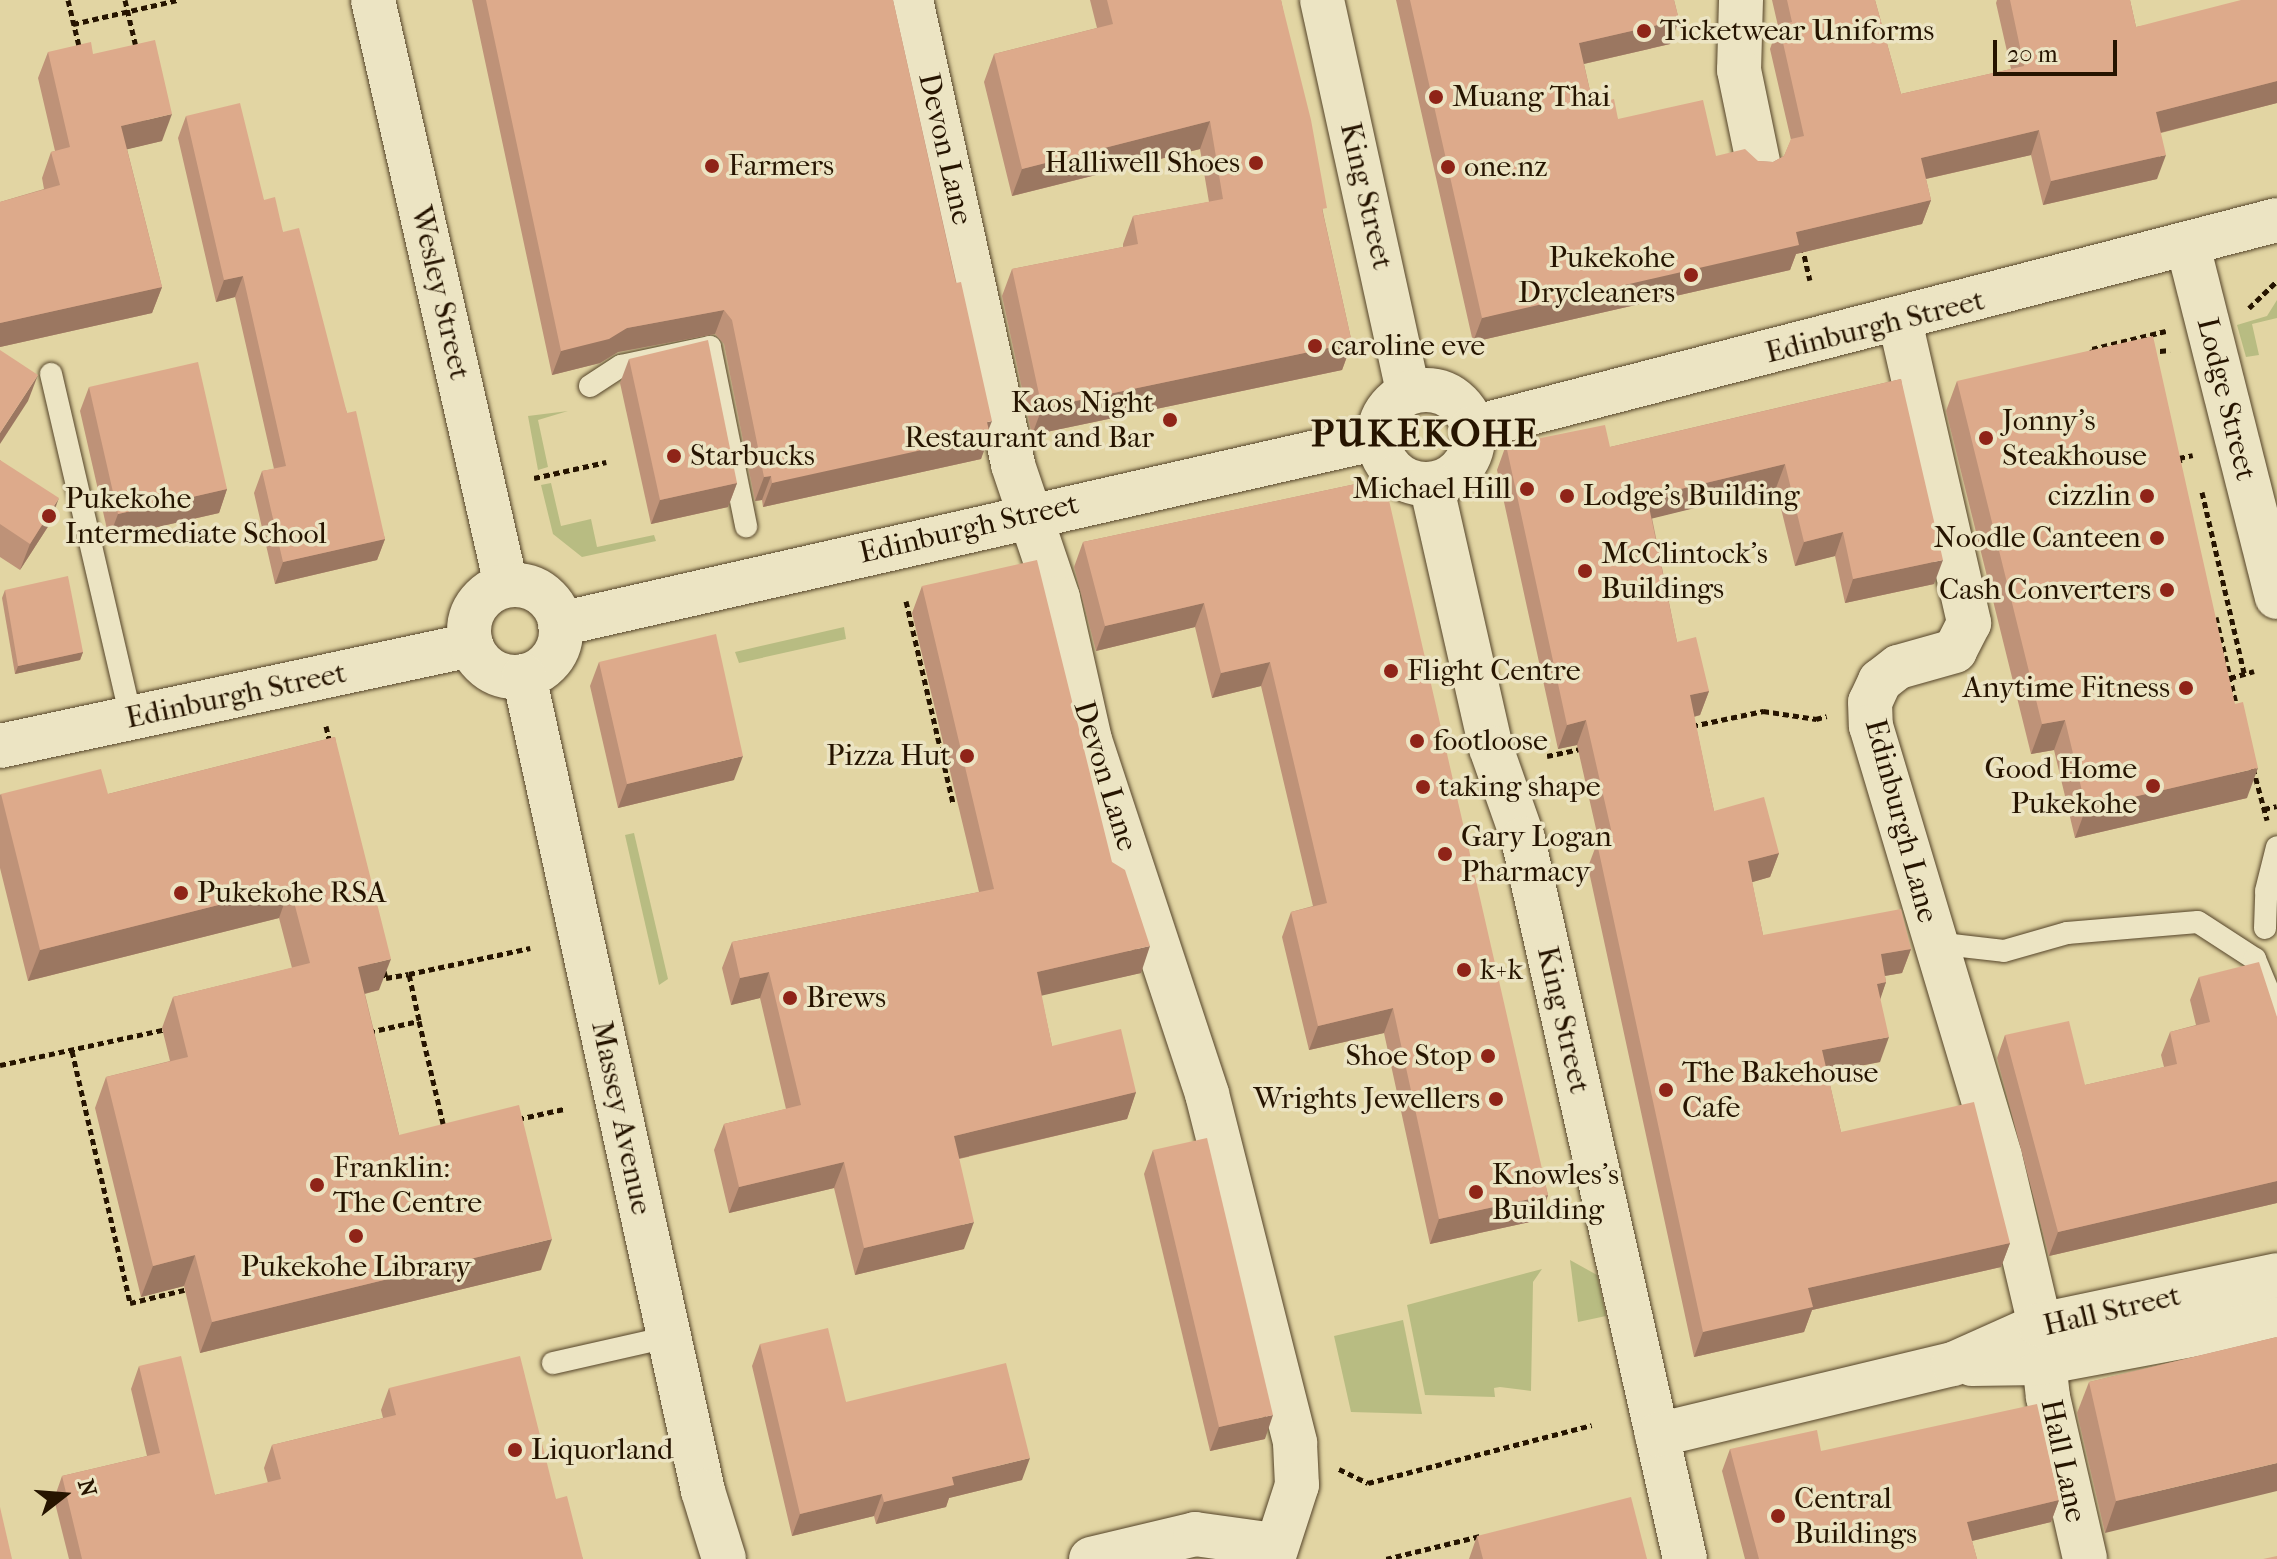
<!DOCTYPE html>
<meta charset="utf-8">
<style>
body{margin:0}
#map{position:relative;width:2277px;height:1559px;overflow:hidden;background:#e2d5a3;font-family:"IM FELL French Canon",serif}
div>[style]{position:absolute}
.green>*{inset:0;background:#b8bc82}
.path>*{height:5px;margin-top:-2.5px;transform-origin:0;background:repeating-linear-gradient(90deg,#261400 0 6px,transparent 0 10px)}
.roads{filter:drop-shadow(0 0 2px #554429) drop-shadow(0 0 2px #554429)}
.service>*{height:22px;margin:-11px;padding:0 11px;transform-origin:11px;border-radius:11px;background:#ece4c3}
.minor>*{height:44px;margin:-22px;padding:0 22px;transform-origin:22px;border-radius:22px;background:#ece4c3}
.tertiary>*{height:44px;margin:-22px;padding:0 22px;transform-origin:22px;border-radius:22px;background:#ece4c3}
.tertiary>.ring{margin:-22px;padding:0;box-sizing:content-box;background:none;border:44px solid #ece4c3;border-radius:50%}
.secondary>*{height:44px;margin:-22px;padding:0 22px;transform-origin:22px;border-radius:22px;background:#ece4c3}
.secondary>.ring{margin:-22px;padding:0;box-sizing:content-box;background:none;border:44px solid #ece4c3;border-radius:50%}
.wall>*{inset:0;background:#be9278}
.shaded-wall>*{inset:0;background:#9b7761}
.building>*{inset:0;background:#ddaa8b}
.dots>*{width:22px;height:22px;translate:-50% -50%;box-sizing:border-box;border:4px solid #ece4c3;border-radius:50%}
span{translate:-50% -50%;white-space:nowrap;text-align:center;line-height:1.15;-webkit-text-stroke:7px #ece4c3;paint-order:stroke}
.poi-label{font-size:30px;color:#261400}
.left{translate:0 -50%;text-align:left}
.right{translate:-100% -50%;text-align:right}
.street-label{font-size:30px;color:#261400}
.district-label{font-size:38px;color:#261400;font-weight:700;letter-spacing:2px}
.north{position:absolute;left:24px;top:1455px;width:80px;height:80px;-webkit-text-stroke:6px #ece4c3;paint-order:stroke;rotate:73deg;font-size:22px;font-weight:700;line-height:32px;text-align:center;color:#261400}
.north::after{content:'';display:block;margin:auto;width:28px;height:36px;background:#261400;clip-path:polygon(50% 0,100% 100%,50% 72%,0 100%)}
.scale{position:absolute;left:1993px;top:40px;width:124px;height:36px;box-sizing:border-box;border:4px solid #261400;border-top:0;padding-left:10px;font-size:24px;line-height:28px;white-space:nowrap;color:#261400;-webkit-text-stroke:6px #ece4c3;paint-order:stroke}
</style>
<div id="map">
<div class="green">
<i style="clip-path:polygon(2277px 300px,2277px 318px,2252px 324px,2259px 355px,2246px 357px,2237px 325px,2267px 316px)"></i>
<i style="clip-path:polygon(568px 411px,538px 420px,548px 467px,538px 470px,528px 416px)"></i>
<i style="clip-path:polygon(551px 483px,561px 526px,591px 519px,597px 547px,654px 535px,656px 541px,582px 557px,553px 534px,541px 485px)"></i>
<i style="clip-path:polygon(844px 627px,846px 639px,739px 663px,735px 652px)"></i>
<i style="clip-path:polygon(634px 833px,668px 979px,659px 985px,625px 835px)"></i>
<i style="clip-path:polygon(1570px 1260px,1597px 1275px,1606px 1316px,1578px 1322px)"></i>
<i style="clip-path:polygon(1542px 1269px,1533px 1282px,1531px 1391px,1500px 1387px,1494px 1388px,1495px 1397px,1425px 1395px,1407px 1305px)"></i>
<i style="clip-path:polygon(1403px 1320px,1422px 1414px,1351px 1412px,1334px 1336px)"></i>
</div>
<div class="path">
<i style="left:68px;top:0;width:51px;rotate:76.5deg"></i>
<i style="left:125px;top:0;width:52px;rotate:76.8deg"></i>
<i style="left:73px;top:24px;width:108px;rotate:-12.9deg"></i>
<i style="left:1802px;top:246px;width:35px;rotate:77deg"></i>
<i style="left:2249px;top:308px;width:39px;rotate:-44deg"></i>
<i style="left:2150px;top:352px;width:20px;rotate:-6deg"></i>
<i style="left:2093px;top:354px;width:5px;rotate:-101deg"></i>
<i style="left:2092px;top:349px;width:76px;rotate:-13.7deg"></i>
<i style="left:2180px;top:463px;width:5px;rotate:-101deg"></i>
<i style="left:2179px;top:458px;width:14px;rotate:-12deg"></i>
<i style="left:534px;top:478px;width:74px;rotate:-12.5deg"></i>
<i style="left:2202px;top:492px;width:186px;rotate:76.9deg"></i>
<i style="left:906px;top:601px;width:207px;rotate:76.9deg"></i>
<i style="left:2216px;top:617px;width:93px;rotate:77deg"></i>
<i style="left:2230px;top:678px;width:25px;rotate:-16deg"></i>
<i style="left:326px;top:726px;width:17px;rotate:77deg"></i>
<i style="left:1692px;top:726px;width:73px;rotate:-11.9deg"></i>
<i style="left:1763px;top:711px;width:54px;rotate:8.6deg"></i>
<i style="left:1816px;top:719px;width:11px;rotate:-15deg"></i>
<i style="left:1547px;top:756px;width:38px;rotate:-12deg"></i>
<i style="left:2253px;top:768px;width:54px;rotate:74.9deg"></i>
<i style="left:2264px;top:809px;width:13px;rotate:-13deg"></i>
<i style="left:384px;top:971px;width:7px;rotate:74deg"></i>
<i style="left:386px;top:978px;width:23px;rotate:-10deg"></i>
<i style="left:419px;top:1020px;width:47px;rotate:-102.3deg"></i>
<i style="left:409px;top:974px;width:124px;rotate:-12.1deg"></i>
<i style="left:369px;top:1032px;width:51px;rotate:-12.4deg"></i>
<i style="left:419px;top:1021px;width:110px;rotate:76.8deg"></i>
<i style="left:72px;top:1051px;width:259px;rotate:77deg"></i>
<i style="left:130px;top:1303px;width:56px;rotate:-13.5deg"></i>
<i style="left:0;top:1065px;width:171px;rotate:-12.2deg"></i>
<i style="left:518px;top:1119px;width:47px;rotate:-12.3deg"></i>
<i style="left:1339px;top:1469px;width:32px;rotate:26deg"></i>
<i style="left:1368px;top:1483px;width:231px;rotate:-14.5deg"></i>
<i style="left:1386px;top:1559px;width:97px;rotate:-13.7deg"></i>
</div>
<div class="roads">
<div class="service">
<i style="left:51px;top:374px;width:353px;rotate:76.9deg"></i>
<i style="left:590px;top:386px;width:37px;rotate:-33deg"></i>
<i style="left:621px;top:366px;width:91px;rotate:-12.1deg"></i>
<i style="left:710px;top:347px;width:183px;rotate:78.6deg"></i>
<i style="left:2265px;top:928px;width:37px;rotate:-88deg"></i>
<i style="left:2266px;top:891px;width:45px;rotate:-76deg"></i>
<i style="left:1935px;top:943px;width:69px;rotate:6.6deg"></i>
<i style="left:2004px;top:951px;width:66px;rotate:-15.9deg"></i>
<i style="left:2067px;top:933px;width:131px;rotate:-4.8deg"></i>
<i style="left:2198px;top:922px;width:68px;rotate:33deg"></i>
<i style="left:2255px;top:959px;width:57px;rotate:67.5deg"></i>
<i style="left:553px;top:1363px;width:118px;rotate:-12.7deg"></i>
</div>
<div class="minor">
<i style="left:911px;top:0;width:476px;rotate:77.6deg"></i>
<i style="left:1013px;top:465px;width:140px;rotate:71.3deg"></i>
<i style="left:1058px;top:598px;width:146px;rotate:77.3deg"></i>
<i style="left:1090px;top:740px;width:373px;rotate:71.7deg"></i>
<i style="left:1207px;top:1094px;width:360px;rotate:75.8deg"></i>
<i style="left:1295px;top:1443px;width:42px;rotate:87.3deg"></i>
<i style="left:1297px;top:1485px;width:78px;rotate:108deg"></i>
<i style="left:1741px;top:0;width:70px;rotate:91.6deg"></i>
<i style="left:1739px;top:70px;width:94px;rotate:78.3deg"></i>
<i style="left:2188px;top:246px;width:362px;rotate:75.8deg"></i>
<i style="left:1900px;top:321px;width:310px;rotate:77.1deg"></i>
<i style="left:1969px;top:623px;width:31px;rotate:117deg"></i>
<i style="left:1955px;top:651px;width:59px;rotate:164.3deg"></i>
<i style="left:1898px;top:667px;width:23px;rotate:142deg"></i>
<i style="left:1880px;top:681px;width:23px;rotate:115deg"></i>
<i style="left:1870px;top:702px;width:24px;rotate:88deg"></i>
<i style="left:1871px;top:726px;width:449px;rotate:73.3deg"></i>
<i style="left:2000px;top:1156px;width:174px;rotate:76.7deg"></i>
<i style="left:2040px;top:1325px;width:72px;rotate:83.7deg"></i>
<i style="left:2048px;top:1397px;width:166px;rotate:77.1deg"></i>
<i style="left:1091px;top:1559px;width:107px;rotate:-13.5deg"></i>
<i style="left:1195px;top:1534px;width:80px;rotate:7.9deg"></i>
</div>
<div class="tertiary">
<i style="left:1322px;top:0;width:401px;rotate:77.6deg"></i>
<i class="ring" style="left:1379px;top:390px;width:50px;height:50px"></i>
<i style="left:1472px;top:428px;width:831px;rotate:-14.49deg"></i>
<i style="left:1431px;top:484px;width:271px;rotate:77.2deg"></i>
<i style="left:1491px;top:748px;width:96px;rotate:70.6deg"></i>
<i style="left:1523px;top:839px;width:738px;rotate:77.32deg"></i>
<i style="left:560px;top:624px;width:839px;rotate:-12.81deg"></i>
<i style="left:0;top:746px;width:482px;rotate:-12.1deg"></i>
<i style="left:1972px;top:1364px;width:70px;rotate:-0.8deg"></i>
<i style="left:2042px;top:1363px;width:239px;rotate:-10.6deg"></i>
<i style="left:1657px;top:1435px;width:304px;rotate:-13.5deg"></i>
<i style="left:1953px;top:1364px;width:95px;rotate:-24.1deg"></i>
<i style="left:2040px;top:1325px;width:242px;rotate:-11.9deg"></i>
</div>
<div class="secondary">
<i style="left:373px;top:0;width:600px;rotate:77.19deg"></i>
<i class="ring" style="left:469px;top:585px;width:48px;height:48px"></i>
<i style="left:524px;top:676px;width:834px;rotate:77.61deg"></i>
<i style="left:703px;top:1491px;width:71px;rotate:72.8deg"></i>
</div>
</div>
<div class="wall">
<i style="clip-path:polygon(472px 0,893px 0,989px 428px,981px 459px,763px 507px,762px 500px,755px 501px,724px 344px,715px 334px,618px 352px,600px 363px,552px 375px)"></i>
<i style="clip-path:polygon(1090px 0,1281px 0,1324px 217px,1352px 343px,1342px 370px,1032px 435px,1002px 296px,1012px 269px,1123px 247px,1123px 244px,1133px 216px,1209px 202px,1200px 149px,1012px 196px,984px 82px,994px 54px,1097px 28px)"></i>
<i style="clip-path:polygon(1396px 0,1674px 0,1679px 20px,1670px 44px,1584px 64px,1593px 104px,1618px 119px,1716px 156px,1758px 161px,1773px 162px,1784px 156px,1791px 140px,1770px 49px,1778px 26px,1772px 0,1875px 0,1901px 94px,2011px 69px,1996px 3px,1997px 0,2130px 0,2136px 27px,2277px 0,2277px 103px,2161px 133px,2157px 179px,2043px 205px,2031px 155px,1926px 179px,1931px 200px,1922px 224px,1796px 254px,1790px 270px,1473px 342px)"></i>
<i style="clip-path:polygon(48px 52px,93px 54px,162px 141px,127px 149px,162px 287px,152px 313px,0 347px,0 202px,44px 189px,42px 178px,51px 152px,55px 151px,38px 78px)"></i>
<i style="clip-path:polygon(186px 116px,264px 200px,283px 232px,347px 413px,385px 539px,377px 560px,275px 584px,254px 493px,262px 471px,274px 469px,235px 297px,216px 302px,178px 138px)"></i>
<i style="clip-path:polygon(629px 359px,737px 483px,728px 507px,651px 524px,620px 383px)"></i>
<i style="clip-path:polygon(1901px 379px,1934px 584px,1845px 603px,1835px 556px,1795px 566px,1776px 488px,1652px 518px,1677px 642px,1709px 691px,1700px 715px,1694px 717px,1714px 811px,1779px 853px,1770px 877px,1752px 882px,1763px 935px,1911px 949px,1902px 973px,1885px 976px,1886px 982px,1880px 998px,1880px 1062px,1827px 1072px,1841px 1132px,2010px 1243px,2001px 1267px,1812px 1310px,1804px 1332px,1694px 1357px,1588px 867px,1597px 843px,1599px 842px,1577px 745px,1558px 749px,1497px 470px,1506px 445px,1610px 447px)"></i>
<i style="clip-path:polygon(1957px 381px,2247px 798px,2075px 838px,2054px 750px,2031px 754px,1946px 411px)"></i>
<i style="clip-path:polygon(89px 387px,227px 489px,219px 513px,109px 538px,80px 411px)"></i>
<i style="clip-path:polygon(0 460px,49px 525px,20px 570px,0 557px)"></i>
<i style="clip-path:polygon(1365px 482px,1548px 1195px,1539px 1220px,1430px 1244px,1384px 1033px,1309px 1050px,1282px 937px,1291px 912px,1313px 906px,1261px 686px,1212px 698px,1195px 627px,1096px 651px,1074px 567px,1083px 542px)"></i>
<i style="clip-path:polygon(922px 586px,1141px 973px,1041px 995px,1052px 1046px,1136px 1092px,1127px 1119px,959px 1159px,964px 1249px,855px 1275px,834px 1188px,729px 1213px,714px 1150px,724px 1124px,786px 1109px,760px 998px,731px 1005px,722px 968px,732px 942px,979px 892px,912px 613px)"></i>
<i style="clip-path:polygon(5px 590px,83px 652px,80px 660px,15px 674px,2px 598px)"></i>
<i style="clip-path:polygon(599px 662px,734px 780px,618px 808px,590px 686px)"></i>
<i style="clip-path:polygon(335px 737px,379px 990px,365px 994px,399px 1135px,541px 1270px,200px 1353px,184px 1286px,141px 1297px,95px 1108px,106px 1077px,170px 1061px,162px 1028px,173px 997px,292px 968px,279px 918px,28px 981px,0 868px,0 795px,1px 794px,108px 794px)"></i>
<i style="clip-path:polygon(2199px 977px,2277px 1017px,2277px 1203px,2049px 1256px,1997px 1058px,2005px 1035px,2085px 1085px,2164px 1067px,2161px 1055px,2170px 1032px,2196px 1025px,2190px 1000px)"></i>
<i style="clip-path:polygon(1153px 1150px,1265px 1439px,1210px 1451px,1144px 1174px)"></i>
<i style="clip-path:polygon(2277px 1337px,2105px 1533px,2077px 1413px,2089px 1382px)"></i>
<i style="clip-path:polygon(760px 1344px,846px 1402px,1022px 1480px,949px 1498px,946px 1507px,876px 1524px,874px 1516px,792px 1536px,752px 1366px)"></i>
<i style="clip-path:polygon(139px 1366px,215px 1495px,268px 1483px,264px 1468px,272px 1445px,383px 1418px,381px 1410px,389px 1388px,556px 1499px,583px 1559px,69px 1559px,54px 1499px,62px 1476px,147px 1456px,131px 1389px)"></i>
<i style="clip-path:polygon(1730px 1449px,1821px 1451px,2059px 1500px,2051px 1522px,1972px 1541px,1977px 1559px,1745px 1559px,1722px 1471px)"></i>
<i style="clip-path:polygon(1477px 1536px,1647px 1559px,1469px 1559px)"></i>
</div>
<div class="shaded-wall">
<i style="clip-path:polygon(1679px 20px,1670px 44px,1570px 67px,1579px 43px)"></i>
<i style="clip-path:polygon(2277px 81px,2277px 103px,2147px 136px,2156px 112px)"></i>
<i style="clip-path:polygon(172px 114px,162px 141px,112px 153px,121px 126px)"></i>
<i style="clip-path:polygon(1210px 121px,1200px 149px,1012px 196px,1022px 169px)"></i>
<i style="clip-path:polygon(2039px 130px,2031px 155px,1912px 182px,1921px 158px)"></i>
<i style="clip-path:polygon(2166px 155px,2157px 179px,2043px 205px,2051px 181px)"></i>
<i style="clip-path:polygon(1931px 200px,1922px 224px,1796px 254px,1790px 270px,1473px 342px,1482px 318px,1796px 232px)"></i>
<i style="clip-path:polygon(243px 276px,235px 297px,216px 302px,224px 280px)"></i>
<i style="clip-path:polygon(162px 287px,152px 313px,0 347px,0 323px)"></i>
<i style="clip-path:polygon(724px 310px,715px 334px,618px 352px,600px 363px,552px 375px,561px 351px,627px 328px)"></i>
<i style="clip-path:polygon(1352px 343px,1342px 370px,1032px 435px,1042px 408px)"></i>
<i style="clip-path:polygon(38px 375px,28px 401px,0 444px,0 433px)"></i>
<i style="clip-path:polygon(992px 421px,986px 436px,990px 435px,981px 459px,763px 507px,772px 483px)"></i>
<i style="clip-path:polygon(1785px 464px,1776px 488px,1638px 522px,1647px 497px)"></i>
<i style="clip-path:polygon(771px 476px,762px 500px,755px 501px,764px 477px)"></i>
<i style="clip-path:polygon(737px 483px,728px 507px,651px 524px,660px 500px)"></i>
<i style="clip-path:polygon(227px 489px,219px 513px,109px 538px,118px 514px)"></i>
<i style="clip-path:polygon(59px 498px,49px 525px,20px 570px,30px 544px)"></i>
<i style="clip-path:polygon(1843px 532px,1835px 556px,1795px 566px,1804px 542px)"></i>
<i style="clip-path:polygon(385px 539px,377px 560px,275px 584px,283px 562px)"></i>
<i style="clip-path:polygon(1943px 560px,1934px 584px,1845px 603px,1853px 579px)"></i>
<i style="clip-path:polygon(1204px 603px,1195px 627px,1096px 651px,1105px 626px)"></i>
<i style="clip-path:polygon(83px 652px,80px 660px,15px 674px,18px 666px)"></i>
<i style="clip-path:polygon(1270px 662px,1261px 686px,1212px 698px,1221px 673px)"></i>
<i style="clip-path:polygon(1709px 691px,1700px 715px,1681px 720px,1690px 695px)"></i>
<i style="clip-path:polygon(1586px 720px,1577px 745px,1558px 749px,1567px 725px)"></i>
<i style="clip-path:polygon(2065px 720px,2054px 750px,2031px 754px,2042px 724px)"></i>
<i style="clip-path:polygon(743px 756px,734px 780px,618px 808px,627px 784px)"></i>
<i style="clip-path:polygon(2258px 768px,2247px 798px,2075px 838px,2086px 808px)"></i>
<i style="clip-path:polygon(1779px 853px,1770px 877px,1739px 886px,1748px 861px)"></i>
<i style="clip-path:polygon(290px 887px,279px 918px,28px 981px,40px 950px)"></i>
<i style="clip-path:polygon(1150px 946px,1141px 973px,1027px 999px,1037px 972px)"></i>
<i style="clip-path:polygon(1911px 949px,1902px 973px,1872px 978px,1881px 954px)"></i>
<i style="clip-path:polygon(391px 959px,379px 990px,347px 998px,358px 967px)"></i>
<i style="clip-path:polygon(769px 972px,760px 998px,731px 1005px,740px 978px)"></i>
<i style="clip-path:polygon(1886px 982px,1878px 1006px,1877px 984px)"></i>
<i style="clip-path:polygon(1393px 1008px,1384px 1033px,1309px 1050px,1318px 1026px)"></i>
<i style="clip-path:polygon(1889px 1037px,1880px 1062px,1813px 1075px,1822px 1050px)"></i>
<i style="clip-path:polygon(1136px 1092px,1127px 1119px,944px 1162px,954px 1136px)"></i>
<i style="clip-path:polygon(844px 1162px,834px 1188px,729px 1213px,739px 1187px)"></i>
<i style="clip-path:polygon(2277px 1181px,2277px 1203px,2049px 1256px,2058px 1232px)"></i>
<i style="clip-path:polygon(1548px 1195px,1539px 1220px,1430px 1244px,1439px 1219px)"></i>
<i style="clip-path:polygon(974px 1222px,964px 1249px,855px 1275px,864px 1248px)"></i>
<i style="clip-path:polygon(552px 1239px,541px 1270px,200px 1353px,212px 1322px)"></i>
<i style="clip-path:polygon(2010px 1243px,2001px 1267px,1812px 1310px,1804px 1332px,1694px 1357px,1703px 1332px,1808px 1288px)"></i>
<i style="clip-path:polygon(195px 1255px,184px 1286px,141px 1297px,153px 1266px)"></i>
<i style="clip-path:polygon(1273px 1415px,1265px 1439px,1210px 1451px,1219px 1427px)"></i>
<i style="clip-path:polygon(1030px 1458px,1022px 1480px,949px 1498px,946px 1507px,876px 1524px,884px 1502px,952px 1477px)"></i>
<i style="clip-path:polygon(2277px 1463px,2277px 1491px,2105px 1533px,2116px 1501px)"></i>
<i style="clip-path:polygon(882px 1494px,874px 1516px,792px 1536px,800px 1514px)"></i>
<i style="clip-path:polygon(2059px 1500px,2051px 1522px,1959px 1544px,1967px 1522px)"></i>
</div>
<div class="building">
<i style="clip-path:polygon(486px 0,893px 0,956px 283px,961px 282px,992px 421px,987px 422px,990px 435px,772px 483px,771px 476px,764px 477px,732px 320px,724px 310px,627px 328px,609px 339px,561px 351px)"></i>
<i style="clip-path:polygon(1107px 0,1281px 0,1311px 120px,1327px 208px,1322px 209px,1352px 343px,1042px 408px,1012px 269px,1138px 244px,1133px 216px,1223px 199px,1210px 121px,1022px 169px,994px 54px,1113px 24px)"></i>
<i style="clip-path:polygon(1410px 0,1674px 0,1679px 20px,1579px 43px,1593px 104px,1614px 99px,1618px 119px,1703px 100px,1716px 156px,1745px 149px,1758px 161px,1773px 162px,1784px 156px,1791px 139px,1804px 136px,1779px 25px,1792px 22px,1787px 0,1875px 0,1901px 94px,2024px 66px,2010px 0,2130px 0,2136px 27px,2241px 0,2277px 0,2277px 81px,2156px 112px,2166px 155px,2051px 181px,2039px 130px,1921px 158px,1931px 200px,1796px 232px,1799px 245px,1482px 318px)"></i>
<i style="clip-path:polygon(155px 40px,172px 114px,121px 126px,162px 287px,0 323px,0 202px,60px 185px,51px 152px,70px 147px,48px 52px,91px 42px,93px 54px)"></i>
<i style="clip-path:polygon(240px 103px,264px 200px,275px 197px,283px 232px,299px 228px,347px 413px,356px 411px,385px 539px,283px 562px,262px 471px,286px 466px,243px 276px,224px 280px,186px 116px)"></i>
<i style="clip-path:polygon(2153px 336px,2235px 704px,2243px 702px,2258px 768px,2086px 808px,2065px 720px,2042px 724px,1957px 381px)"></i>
<i style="clip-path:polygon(708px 340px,737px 483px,660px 500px,629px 359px)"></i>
<i style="clip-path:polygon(0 350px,38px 375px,0 433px)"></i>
<i style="clip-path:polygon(198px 362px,227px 489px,118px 514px,89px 387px)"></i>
<i style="clip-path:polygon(1901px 379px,1943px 560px,1853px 579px,1843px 532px,1804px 542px,1785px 464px,1647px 497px,1677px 642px,1696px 637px,1709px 691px,1690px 695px,1714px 811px,1764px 797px,1779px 853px,1748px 861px,1763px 935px,1901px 909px,1911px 949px,1881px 954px,1886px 982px,1877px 984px,1889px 1037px,1822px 1050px,1841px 1132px,1974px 1102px,2010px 1243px,1808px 1288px,1813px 1307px,1703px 1332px,1597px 843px,1613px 838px,1586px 720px,1567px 725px,1506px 445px,1605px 425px,1610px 447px)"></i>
<i style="clip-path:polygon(0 460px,59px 498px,30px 544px,0 524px)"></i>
<i style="clip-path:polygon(1365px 482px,1388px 496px,1548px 1195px,1439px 1219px,1393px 1008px,1318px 1026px,1291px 912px,1327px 903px,1270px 662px,1221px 673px,1204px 603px,1105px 626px,1083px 542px)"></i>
<i style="clip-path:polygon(1037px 560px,1112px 862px,1125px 870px,1150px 946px,1037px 972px,1052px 1046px,1121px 1029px,1136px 1092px,954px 1136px,974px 1222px,864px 1248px,844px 1162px,739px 1187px,724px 1124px,801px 1105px,769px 972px,740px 978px,732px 942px,994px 889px,922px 586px)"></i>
<i style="clip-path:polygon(68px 576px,83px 652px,18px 666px,5px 590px)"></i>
<i style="clip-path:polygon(716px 634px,743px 756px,627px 784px,599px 662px)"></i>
<i style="clip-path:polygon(335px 737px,391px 959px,358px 967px,399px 1135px,519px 1105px,552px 1239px,212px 1322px,195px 1255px,153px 1266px,106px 1077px,188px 1057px,173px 997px,310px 963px,290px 887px,40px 950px,1px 794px,101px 769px,108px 794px)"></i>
<i style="clip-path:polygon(2259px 962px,2277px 1017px,2277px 1181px,2058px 1232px,2005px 1035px,2069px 1021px,2085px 1085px,2177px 1064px,2170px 1032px,2210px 1022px,2199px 977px)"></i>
<i style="clip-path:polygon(1207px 1138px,1273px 1415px,1219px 1427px,1153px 1150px)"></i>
<i style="clip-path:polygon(828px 1328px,846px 1402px,1006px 1363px,1030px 1458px,952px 1477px,954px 1485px,884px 1502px,882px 1494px,800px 1514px,760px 1344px)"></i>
<i style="clip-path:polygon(2277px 1337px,2277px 1463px,2116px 1501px,2089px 1382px)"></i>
<i style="clip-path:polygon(181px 1356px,215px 1495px,281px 1479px,272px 1445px,396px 1415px,389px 1388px,520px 1356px,556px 1499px,567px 1496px,583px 1559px,82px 1559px,62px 1476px,160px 1453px,139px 1366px)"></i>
<i style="clip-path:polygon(2037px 1404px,2059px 1500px,1967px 1522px,1977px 1559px,1759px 1559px,1730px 1449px,1817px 1430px,1821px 1451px)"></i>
<i style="clip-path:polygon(1631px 1497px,1647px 1559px,1483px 1559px,1477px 1536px)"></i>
<i style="clip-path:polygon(0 1507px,12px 1559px,0 1559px)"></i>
<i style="clip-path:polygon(2277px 1556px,2277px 1559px,2263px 1559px)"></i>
</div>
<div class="dots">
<i style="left:1644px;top:31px;background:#8f2418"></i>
<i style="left:1436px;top:97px;background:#8f2418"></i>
<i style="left:1256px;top:163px;background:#8f2418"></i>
<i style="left:712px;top:166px;background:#8f2418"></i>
<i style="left:1448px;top:167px;background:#8f2418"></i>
<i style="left:1691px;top:275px;background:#8f2418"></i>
<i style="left:1315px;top:346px;background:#8f2418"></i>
<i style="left:1170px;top:420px;background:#8f2418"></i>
<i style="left:1986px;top:438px;background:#8f2418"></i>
<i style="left:674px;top:456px;background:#8f2418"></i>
<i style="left:1527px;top:489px;background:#8f2418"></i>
<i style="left:1567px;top:496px;background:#8f2418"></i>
<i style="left:2147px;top:496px;background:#8f2418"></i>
<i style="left:49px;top:516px;background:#8f2418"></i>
<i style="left:2157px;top:538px;background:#8f2418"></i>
<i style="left:1585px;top:571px;background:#8f2418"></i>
<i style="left:2167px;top:590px;background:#8f2418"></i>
<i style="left:1391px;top:671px;background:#8f2418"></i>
<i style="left:2186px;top:688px;background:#8f2418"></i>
<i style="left:1417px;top:741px;background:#8f2418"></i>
<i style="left:967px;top:756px;background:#8f2418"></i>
<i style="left:2153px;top:786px;background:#8f2418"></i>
<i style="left:1423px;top:787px;background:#8f2418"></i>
<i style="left:1445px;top:854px;background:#8f2418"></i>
<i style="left:181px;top:893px;background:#8f2418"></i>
<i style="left:1464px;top:970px;background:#8f2418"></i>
<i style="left:790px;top:998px;background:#8f2418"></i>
<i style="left:1488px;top:1056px;background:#8f2418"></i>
<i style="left:1666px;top:1090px;background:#8f2418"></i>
<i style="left:1496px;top:1099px;background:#8f2418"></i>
<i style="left:317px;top:1185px;background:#8f2418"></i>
<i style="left:1476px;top:1192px;background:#8f2418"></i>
<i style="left:356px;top:1236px;background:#8f2418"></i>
<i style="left:515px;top:1450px;background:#8f2418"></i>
<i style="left:1778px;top:1516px;background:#8f2418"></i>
</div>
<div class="poi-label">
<span class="left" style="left:1660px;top:31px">Ticketwear Uniforms</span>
<span class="left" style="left:1452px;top:97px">Muang Thai</span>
<span class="right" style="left:1240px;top:163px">Halliwell Shoes</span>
<span class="left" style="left:728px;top:166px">Farmers</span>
<span class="left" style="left:1464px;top:167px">one.nz</span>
<span class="right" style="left:1675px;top:275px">Pukekohe<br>Drycleaners</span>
<span class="left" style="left:1331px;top:346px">caroline eve</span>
<span class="right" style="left:1154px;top:420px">Kaos Night<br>Restaurant and Bar</span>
<span class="left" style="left:2002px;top:438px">Jonny's<br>Steakhouse</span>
<span class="left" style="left:690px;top:456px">Starbucks</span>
<span class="right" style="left:1511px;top:489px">Michael Hill</span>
<span class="left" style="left:1583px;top:496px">Lodge's Building</span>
<span class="right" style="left:2131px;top:496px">cizzlin</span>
<span class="left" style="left:65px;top:516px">Pukekohe<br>Intermediate School</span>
<span class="right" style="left:2141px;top:538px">Noodle Canteen</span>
<span class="left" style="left:1601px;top:571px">McClintock’s<br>Buildings</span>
<span class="right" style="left:2151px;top:590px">Cash Converters</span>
<span class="left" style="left:1407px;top:671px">Flight Centre</span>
<span class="right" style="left:2170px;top:688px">Anytime Fitness</span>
<span class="left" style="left:1433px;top:741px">footloose</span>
<span class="right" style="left:951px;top:756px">Pizza Hut</span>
<span class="right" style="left:2137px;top:786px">Good Home<br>Pukekohe</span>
<span class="left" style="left:1439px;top:787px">taking shape</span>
<span class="left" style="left:1461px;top:854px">Gary Logan<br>Pharmacy</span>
<span class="left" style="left:197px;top:893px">Pukekohe RSA</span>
<span class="left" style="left:1480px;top:970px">k+k</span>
<span class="left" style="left:806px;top:998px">Brews</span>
<span class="right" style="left:1472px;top:1056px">Shoe Stop</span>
<span class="left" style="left:1682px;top:1090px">The Bakehouse<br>Cafe</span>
<span class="right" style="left:1480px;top:1099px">Wrights Jewellers</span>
<span class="left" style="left:333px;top:1185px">Franklin:<br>The Centre</span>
<span class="left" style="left:1492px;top:1192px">Knowles's<br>Building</span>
<span style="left:356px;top:1267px">Pukekohe Library</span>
<span class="left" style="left:531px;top:1450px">Liquorland</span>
<span class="left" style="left:1794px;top:1516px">Central<br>Buildings</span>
</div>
<div class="street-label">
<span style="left:945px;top:149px;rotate:77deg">Devon Lane</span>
<span style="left:1366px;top:196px;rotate:77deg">King Street</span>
<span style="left:440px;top:293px;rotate:77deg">Wesley Street</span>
<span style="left:1875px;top:327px;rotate:-14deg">Edinburgh Street</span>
<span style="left:2226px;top:399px;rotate:76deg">Lodge Street</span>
<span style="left:969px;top:529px;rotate:-13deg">Edinburgh Street</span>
<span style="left:236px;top:696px;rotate:-12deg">Edinburgh Street</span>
<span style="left:1105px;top:776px;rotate:73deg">Devon Lane</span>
<span style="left:1901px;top:821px;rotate:75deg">Edinburgh Lane</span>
<span style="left:1563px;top:1020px;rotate:77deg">King Street</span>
<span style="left:621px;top:1118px;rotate:78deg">Massey Avenue</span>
<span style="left:2112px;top:1311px;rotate:-13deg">Hall Street</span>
<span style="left:2063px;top:1461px;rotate:78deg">Hall Lane</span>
</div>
<div class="district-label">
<span style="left:1425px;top:434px">PUKEKOHE</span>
</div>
<div class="north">N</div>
<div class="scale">20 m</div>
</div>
